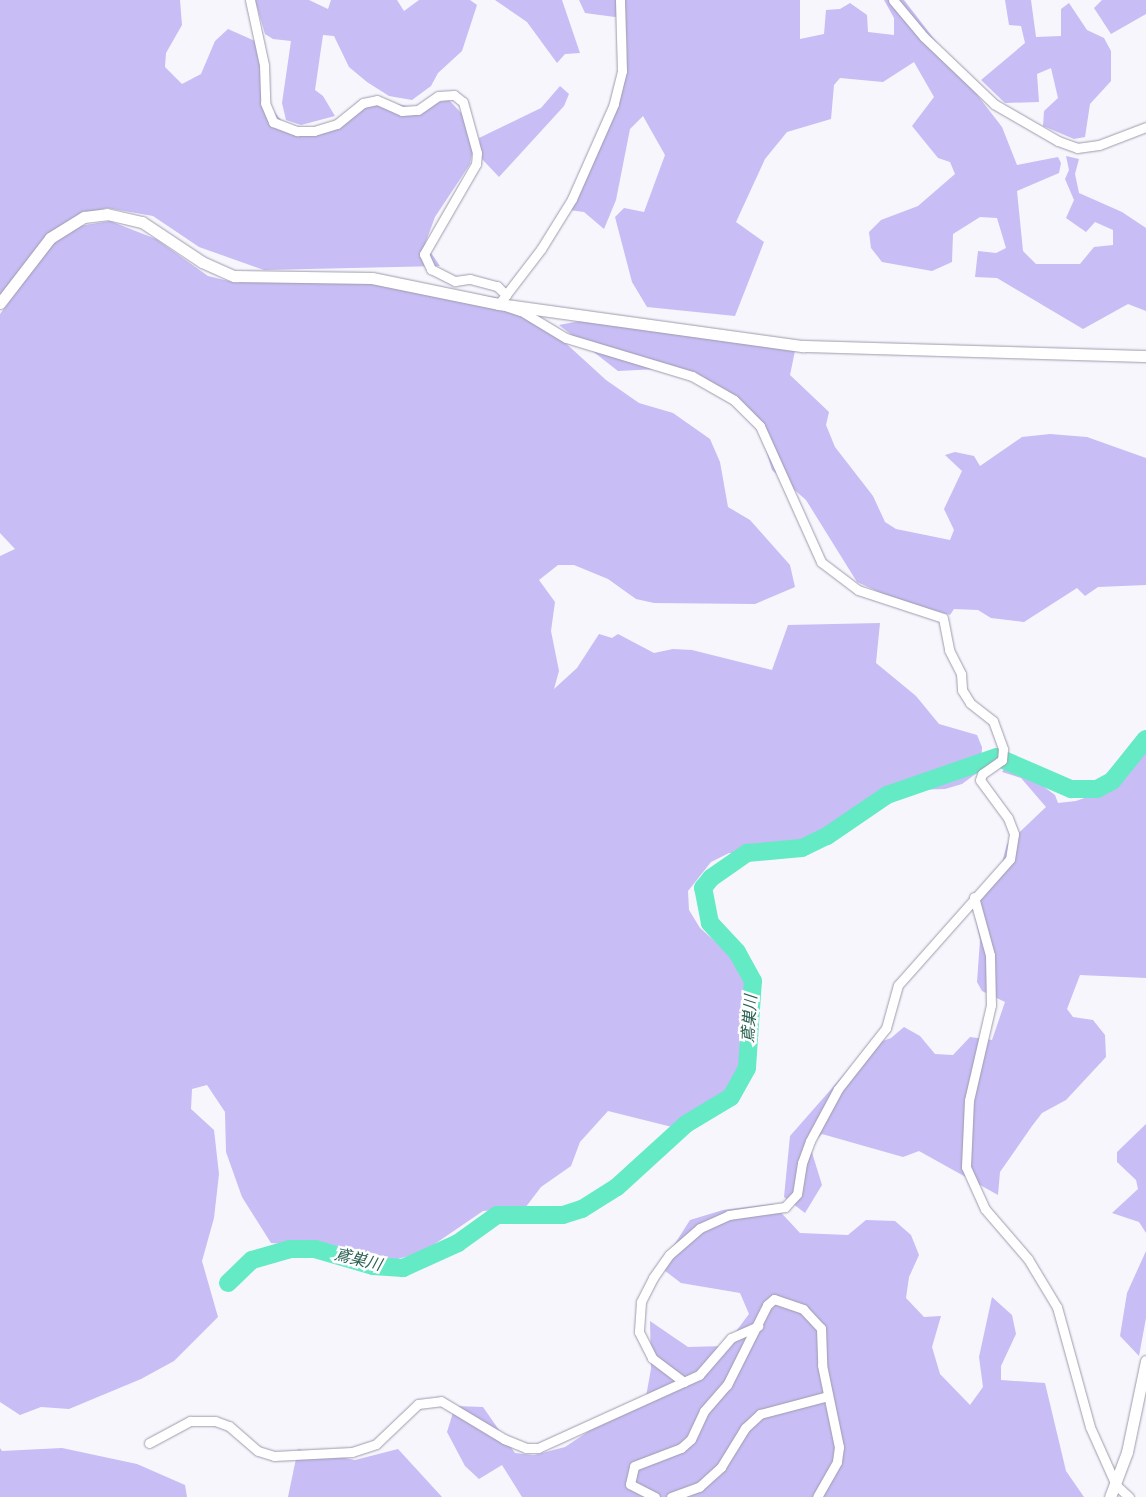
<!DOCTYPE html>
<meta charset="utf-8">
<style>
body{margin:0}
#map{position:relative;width:1146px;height:1497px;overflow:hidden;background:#f7f6fd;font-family:"Varela Round","Noto Sans JP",sans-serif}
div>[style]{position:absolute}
.forest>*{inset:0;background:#c8bdf4}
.river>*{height:18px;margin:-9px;padding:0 9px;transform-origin:9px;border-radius:9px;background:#65eac6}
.roads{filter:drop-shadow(0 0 1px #9e9bac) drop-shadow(0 0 1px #9e9bac)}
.minor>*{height:9px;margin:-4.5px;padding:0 4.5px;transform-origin:4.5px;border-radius:4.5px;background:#fff}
.tertiary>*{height:11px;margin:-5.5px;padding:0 5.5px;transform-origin:5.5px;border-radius:5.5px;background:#fff}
span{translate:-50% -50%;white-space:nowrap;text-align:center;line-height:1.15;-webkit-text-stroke:5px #fff;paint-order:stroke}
.water-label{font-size:16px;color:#2a6151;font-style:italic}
</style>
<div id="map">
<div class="forest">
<i style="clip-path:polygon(0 0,180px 0,182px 25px,166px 53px,165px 67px,182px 84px,201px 74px,215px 41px,228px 29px,255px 41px,271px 108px,293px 134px,323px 132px,365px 105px,380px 101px,413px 107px,449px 100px,463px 115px,474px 145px,470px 164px,435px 217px,425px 244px,440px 266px,264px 270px,199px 247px,153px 216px,107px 208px,80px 215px,0 297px)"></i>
<i style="clip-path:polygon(255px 0,309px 0,328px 9px,331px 0,397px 0,404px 11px,419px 0,470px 0,477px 5px,462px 51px,438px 73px,431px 86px,412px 100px,389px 96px,367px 82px,349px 67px,334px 36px,323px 35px,315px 90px,323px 96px,335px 116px,301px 125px,286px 120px,282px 103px,291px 41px,273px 39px,265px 34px)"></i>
<i style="clip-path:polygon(495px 0,562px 0,580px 53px,565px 54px,557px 63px,527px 22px)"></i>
<i style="clip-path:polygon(579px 0,800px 0,800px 39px,824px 34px,826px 10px,840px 9px,850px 3px,867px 15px,868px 32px,894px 35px,894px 18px,884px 0,904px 0,1002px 127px,1017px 165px,1058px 157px,1061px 163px,1059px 173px,1017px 191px,1023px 251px,1036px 264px,1080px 264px,1094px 247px,1113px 245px,1113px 230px,1095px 222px,1086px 232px,1066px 218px,1074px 200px,1065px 179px,1069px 170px,1066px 156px,1079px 159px,1075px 174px,1079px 193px,1122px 212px,1146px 228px,1146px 311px,1128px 304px,1083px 329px,997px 278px,975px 277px,978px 251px,996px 253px,1006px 248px,997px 218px,980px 217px,953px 234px,952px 262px,932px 271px,882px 262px,871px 248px,869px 232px,881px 220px,918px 206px,955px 174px,950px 162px,938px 158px,912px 126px,934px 97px,914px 62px,883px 82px,840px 78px,834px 85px,831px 119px,787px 132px,765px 159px,736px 222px,764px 242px,735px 316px,647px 307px,632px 282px,615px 217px,624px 208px,644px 212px,665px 155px,643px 116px,630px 129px,616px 200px,604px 229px,584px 212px,569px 210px,616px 104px,625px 78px,627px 49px,625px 13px,615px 17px,585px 13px)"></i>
<i style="clip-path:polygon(1005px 0,1031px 0,1036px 37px,1061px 36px,1061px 9px,1069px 3px,1087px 30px,1104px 38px,1111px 51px,1111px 81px,1090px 104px,1085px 137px,1074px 139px,1043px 126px,1044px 111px,1058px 98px,1051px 68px,1037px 74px,1039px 102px,1005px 103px,981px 80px,1025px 43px,1021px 26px,1009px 25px)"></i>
<i style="clip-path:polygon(1102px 0,1146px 0,1146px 14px,1111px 34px,1094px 8px)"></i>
<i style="clip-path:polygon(560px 86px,569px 94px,564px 106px,499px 177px,482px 159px,479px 138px,541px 108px)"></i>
<i style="clip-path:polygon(110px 221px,156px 239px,208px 276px,237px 283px,253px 278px,383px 282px,495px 297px,526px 307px,606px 380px,639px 403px,673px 413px,710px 439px,720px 462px,728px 507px,750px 520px,790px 565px,795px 587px,755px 604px,654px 603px,636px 599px,608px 579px,574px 565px,558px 565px,539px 580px,555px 602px,551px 631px,559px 671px,554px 689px,577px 668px,599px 634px,612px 638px,618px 634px,654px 653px,673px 649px,692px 650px,772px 670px,788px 625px,880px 623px,876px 663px,916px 696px,939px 724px,977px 735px,982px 747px,981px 770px,962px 784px,945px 789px,883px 791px,851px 813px,818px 846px,790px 855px,759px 857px,729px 853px,711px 862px,688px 891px,689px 910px,700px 928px,736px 960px,747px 985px,739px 1036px,742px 1061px,728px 1089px,701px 1124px,680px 1129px,608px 1111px,580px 1142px,571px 1166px,541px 1187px,525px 1208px,483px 1211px,423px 1252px,394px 1260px,332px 1247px,271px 1243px,242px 1197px,226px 1152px,225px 1112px,207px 1085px,192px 1089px,191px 1109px,214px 1130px,219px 1174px,214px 1218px,202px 1261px,218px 1317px,174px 1361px,141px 1379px,69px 1409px,41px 1407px,20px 1415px,0 1402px,0 556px,15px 549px,0 533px,0 314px,54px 241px,79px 226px)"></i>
<i style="clip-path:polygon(585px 320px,796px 346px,790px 375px,829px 412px,826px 425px,835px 447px,873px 496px,885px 522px,896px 529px,950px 540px,954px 530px,944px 509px,962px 471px,945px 455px,955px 452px,974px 456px,980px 466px,1022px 437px,1050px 434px,1087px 437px,1146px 458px,1146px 585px,1098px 587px,1085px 596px,1077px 588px,1024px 622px,991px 618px,978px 610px,954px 609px,950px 615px,892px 598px,857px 582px,806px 500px,772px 470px,756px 417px,726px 390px,678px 368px,618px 371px,559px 325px)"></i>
<i style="clip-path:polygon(1146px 732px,1146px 978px,1080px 975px,1067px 1009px,1073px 1017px,1093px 1020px,1105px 1035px,1106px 1057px,1066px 1100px,1042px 1113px,1032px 1126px,1000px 1172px,998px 1195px,919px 1151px,903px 1157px,822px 1134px,810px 1146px,822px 1185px,805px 1213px,784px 1197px,790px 1136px,869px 1046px,891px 1038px,904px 1027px,920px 1036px,935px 1054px,953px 1055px,970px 1037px,992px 1040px,1005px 1002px,982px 991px,977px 982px,980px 940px,973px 907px,997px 881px,1007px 844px,1046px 807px,1021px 778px,1002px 772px,1006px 765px,1032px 778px,1055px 795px,1058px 803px,1076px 801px,1090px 796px,1139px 733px)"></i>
<i style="clip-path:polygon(1146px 1124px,1146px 1233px,1139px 1222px,1112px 1213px,1138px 1189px,1136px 1180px,1117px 1162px,1117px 1152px)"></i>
<i style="clip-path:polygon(773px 1204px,800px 1233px,848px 1235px,866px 1220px,895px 1221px,911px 1235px,919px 1255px,909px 1277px,906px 1298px,924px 1317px,941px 1316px,932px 1347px,940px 1374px,970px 1405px,983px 1387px,979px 1357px,992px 1297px,1012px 1315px,1016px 1334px,1001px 1366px,1001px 1380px,1045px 1383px,1066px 1471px,1084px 1497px,522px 1497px,502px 1465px,479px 1479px,465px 1466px,447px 1432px,455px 1406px,483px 1407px,515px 1453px,534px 1455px,565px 1447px,601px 1423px,645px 1402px,651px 1369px,650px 1321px,688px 1347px,725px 1346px,749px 1314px,740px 1293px,681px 1283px,660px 1267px,690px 1220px,723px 1210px)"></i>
<i style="clip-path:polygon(1146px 1251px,1146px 1318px,1139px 1356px,1120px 1336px,1127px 1293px)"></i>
<i style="clip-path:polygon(0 1448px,2px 1451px,62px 1448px,137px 1464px,185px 1485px,187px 1497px,0 1497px)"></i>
<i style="clip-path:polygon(298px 1449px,355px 1460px,398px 1449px,442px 1497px,288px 1497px)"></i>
</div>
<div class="river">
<i style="left:228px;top:1283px;width:33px;rotate:-44deg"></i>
<i style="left:252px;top:1260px;width:40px;rotate:-16deg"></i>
<i style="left:290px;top:1249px;width:25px"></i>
<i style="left:315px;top:1249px;width:60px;rotate:16.3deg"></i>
<i style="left:373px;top:1266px;width:30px;rotate:4deg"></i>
<i style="left:403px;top:1268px;width:60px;rotate:-24.4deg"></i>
<i style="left:458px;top:1243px;width:48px;rotate:-35.7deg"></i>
<i style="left:497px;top:1215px;width:66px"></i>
<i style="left:563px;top:1215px;width:20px;rotate:-18deg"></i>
<i style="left:582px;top:1209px;width:41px;rotate:-32.2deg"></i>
<i style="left:617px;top:1187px;width:93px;rotate:-42.4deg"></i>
<i style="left:686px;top:1124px;width:52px;rotate:-31deg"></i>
<i style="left:731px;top:1097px;width:33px;rotate:-61deg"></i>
<i style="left:747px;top:1068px;width:87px;rotate:-86.1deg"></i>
<i style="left:753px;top:981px;width:33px;rotate:-119deg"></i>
<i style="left:737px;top:952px;width:40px;rotate:-133deg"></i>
<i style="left:710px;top:923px;width:36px;rotate:-101deg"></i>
<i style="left:703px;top:888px;width:13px;rotate:-51deg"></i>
<i style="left:711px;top:878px;width:44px;rotate:-34.8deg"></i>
<i style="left:747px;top:853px;width:55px;rotate:-5.2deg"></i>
<i style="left:802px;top:848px;width:28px;rotate:-26deg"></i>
<i style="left:827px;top:836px;width:73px;rotate:-34.3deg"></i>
<i style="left:887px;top:795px;width:116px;rotate:-19.1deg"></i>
<i style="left:997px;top:757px;width:81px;rotate:23.4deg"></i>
<i style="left:1071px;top:789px;width:26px"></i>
<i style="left:1097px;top:789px;width:17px;rotate:-28deg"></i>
<i style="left:1112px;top:781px;width:54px;rotate:-51deg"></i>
</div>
<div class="roads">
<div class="minor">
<i style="left:250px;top:0;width:66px;rotate:77.8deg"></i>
<i style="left:264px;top:65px;width:38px;rotate:88deg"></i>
<i style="left:265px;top:103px;width:21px;rotate:67deg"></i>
<i style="left:273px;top:122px;width:26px;rotate:21deg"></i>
<i style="left:297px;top:131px;width:17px"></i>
<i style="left:314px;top:131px;width:24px;rotate:-17deg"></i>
<i style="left:337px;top:124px;width:33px;rotate:-39deg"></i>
<i style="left:363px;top:103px;width:14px;rotate:-12deg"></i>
<i style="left:377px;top:100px;width:27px;rotate:24deg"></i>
<i style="left:402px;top:111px;width:16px;rotate:-4deg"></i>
<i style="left:418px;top:110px;width:24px;rotate:-35deg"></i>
<i style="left:438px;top:96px;width:16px;rotate:-4deg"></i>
<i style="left:454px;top:95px;width:11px;rotate:38deg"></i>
<i style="left:463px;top:102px;width:53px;rotate:74.6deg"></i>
<i style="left:477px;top:153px;width:11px;rotate:95deg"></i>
<i style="left:476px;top:164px;width:104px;rotate:120deg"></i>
<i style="left:424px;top:254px;width:17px;rotate:65deg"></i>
<i style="left:431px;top:269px;width:27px;rotate:27deg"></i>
<i style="left:455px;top:281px;width:15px;rotate:-8deg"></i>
<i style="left:470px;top:279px;width:28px;rotate:15deg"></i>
<i style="left:497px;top:286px;width:13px;rotate:45deg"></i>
<i style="left:620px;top:0;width:71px;rotate:88.4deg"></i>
<i style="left:622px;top:71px;width:34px;rotate:104deg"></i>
<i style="left:614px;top:104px;width:104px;rotate:113.9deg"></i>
<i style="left:572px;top:199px;width:59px;rotate:121.8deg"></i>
<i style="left:541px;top:249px;width:69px;rotate:127.4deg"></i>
<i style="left:499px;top:304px;width:23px;rotate:18deg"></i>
<i style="left:521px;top:311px;width:52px;rotate:31deg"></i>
<i style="left:566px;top:338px;width:132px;rotate:16.8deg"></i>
<i style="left:692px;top:376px;width:48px;rotate:29.7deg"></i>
<i style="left:734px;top:400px;width:37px;rotate:45deg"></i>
<i style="left:760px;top:426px;width:149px;rotate:65.8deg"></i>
<i style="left:821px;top:562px;width:46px;rotate:37.1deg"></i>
<i style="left:858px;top:590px;width:89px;rotate:18.2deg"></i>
<i style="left:943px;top:618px;width:33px;rotate:79deg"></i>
<i style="left:949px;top:650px;width:27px;rotate:63deg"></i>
<i style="left:961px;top:674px;width:16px;rotate:86deg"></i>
<i style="left:962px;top:690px;width:15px;rotate:58deg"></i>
<i style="left:970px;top:703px;width:29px;rotate:38deg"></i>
<i style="left:993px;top:721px;width:30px;rotate:70deg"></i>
<i style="left:1003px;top:749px;width:11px;rotate:95deg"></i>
<i style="left:1002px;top:760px;width:24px;rotate:145deg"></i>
<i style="left:982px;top:774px;width:6px;rotate:108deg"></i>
<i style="left:980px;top:780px;width:47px;rotate:53.6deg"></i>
<i style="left:1008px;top:818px;width:17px;rotate:69deg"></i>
<i style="left:1014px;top:834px;width:25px;rotate:99deg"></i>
<i style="left:1010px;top:859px;width:169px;rotate:131.6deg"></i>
<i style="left:898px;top:985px;width:45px;rotate:105.6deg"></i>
<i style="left:886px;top:1028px;width:78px;rotate:128.2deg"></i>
<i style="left:838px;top:1089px;width:59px;rotate:118.3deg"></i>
<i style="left:810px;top:1141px;width:23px;rotate:110deg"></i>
<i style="left:802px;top:1163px;width:31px;rotate:99deg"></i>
<i style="left:797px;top:1194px;width:18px;rotate:133deg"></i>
<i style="left:785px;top:1207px;width:57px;rotate:171.9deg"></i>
<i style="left:729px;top:1215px;width:32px;rotate:156deg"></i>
<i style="left:700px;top:1228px;width:41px;rotate:138.9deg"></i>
<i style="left:669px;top:1255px;width:28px;rotate:125deg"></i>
<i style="left:653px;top:1278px;width:27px;rotate:117deg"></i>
<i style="left:641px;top:1302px;width:30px;rotate:94deg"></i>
<i style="left:639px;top:1332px;width:29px;rotate:63deg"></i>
<i style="left:652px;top:1358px;width:40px;rotate:37deg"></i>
<i style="left:893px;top:0;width:48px;rotate:50deg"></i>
<i style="left:924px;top:37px;width:97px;rotate:43.7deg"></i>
<i style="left:994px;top:104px;width:74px;rotate:30deg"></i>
<i style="left:1058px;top:141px;width:20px;rotate:20deg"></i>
<i style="left:1077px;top:148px;width:22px;rotate:-8deg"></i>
<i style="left:1099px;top:145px;width:50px;rotate:-21deg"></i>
<i style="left:974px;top:897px;width:60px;rotate:74.6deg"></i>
<i style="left:990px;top:955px;width:50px;rotate:88.9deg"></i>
<i style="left:991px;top:1005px;width:98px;rotate:103deg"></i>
<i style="left:969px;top:1100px;width:67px;rotate:92.6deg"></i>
<i style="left:966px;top:1167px;width:46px;rotate:65.7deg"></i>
<i style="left:985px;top:1209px;width:66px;rotate:49.3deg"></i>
<i style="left:1028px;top:1259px;width:56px;rotate:58.9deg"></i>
<i style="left:1057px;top:1307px;width:124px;rotate:74.6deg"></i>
<i style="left:1090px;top:1427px;width:64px;rotate:65.9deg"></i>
<i style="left:1116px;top:1485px;width:18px;rotate:43deg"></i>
<i style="left:149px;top:1443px;width:47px;rotate:-28.2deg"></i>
<i style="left:190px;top:1421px;width:25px"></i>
<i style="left:215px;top:1421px;width:15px;rotate:20deg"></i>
<i style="left:229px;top:1426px;width:38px;rotate:41deg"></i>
<i style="left:258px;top:1451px;width:17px;rotate:17deg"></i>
<i style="left:274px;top:1456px;width:78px;rotate:-2.9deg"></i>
<i style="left:352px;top:1452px;width:25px;rotate:-18deg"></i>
<i style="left:376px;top:1444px;width:58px;rotate:-43.6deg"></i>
<i style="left:418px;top:1404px;width:23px;rotate:-7deg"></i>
<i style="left:441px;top:1401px;width:74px;rotate:31.1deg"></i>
<i style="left:504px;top:1439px;width:24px;rotate:22deg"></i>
<i style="left:526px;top:1448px;width:12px"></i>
<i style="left:538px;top:1448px;width:177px;rotate:-24.4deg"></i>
<i style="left:699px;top:1375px;width:49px;rotate:-49.1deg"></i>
<i style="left:731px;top:1338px;width:30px;rotate:-24deg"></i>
<i style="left:655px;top:1497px;width:28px;rotate:-153deg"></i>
<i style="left:630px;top:1484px;width:18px;rotate:-77deg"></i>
<i style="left:634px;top:1466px;width:50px;rotate:-21deg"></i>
<i style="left:681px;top:1448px;width:13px;rotate:-42deg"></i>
<i style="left:691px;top:1439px;width:31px;rotate:-65deg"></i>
<i style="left:704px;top:1411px;width:35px;rotate:-49deg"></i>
<i style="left:727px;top:1385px;width:89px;rotate:-63.4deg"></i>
<i style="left:767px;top:1305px;width:9px;rotate:-41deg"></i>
<i style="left:774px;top:1299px;width:31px;rotate:19deg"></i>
<i style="left:803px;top:1309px;width:26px;rotate:47deg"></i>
<i style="left:821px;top:1328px;width:37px;rotate:88deg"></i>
<i style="left:822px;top:1365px;width:84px;rotate:78.3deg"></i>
<i style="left:839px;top:1447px;width:15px;rotate:98deg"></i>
<i style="left:837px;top:1462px;width:40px;rotate:119.7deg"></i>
<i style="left:671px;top:1497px;width:30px;rotate:-20deg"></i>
<i style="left:699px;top:1487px;width:30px;rotate:-42deg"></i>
<i style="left:721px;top:1467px;width:46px;rotate:-58.4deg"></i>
<i style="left:745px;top:1428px;width:21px;rotate:-43deg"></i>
<i style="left:760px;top:1414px;width:70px;rotate:-14.8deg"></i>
</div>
<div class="tertiary">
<i style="left:0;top:303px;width:82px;rotate:-52.4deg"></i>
<i style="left:50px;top:238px;width:40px;rotate:-32deg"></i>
<i style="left:84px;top:217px;width:23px;rotate:-7deg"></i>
<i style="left:107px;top:214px;width:36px;rotate:13deg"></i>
<i style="left:142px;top:222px;width:72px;rotate:33.7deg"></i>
<i style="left:202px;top:262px;width:35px;rotate:24deg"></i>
<i style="left:234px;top:276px;width:138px;rotate:0.8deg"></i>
<i style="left:372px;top:278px;width:130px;rotate:11.6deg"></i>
<i style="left:499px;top:304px;width:307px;rotate:7.9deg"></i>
<i style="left:803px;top:346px;width:343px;rotate:1.7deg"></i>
<i style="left:1110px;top:1497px;width:48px;rotate:-69.3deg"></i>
<i style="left:1127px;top:1452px;width:93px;rotate:-78.2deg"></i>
</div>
</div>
<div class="water-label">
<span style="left:750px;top:1019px;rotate:-86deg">鳶巣川</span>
<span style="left:358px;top:1260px;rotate:14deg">鳶巣川</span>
</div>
</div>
